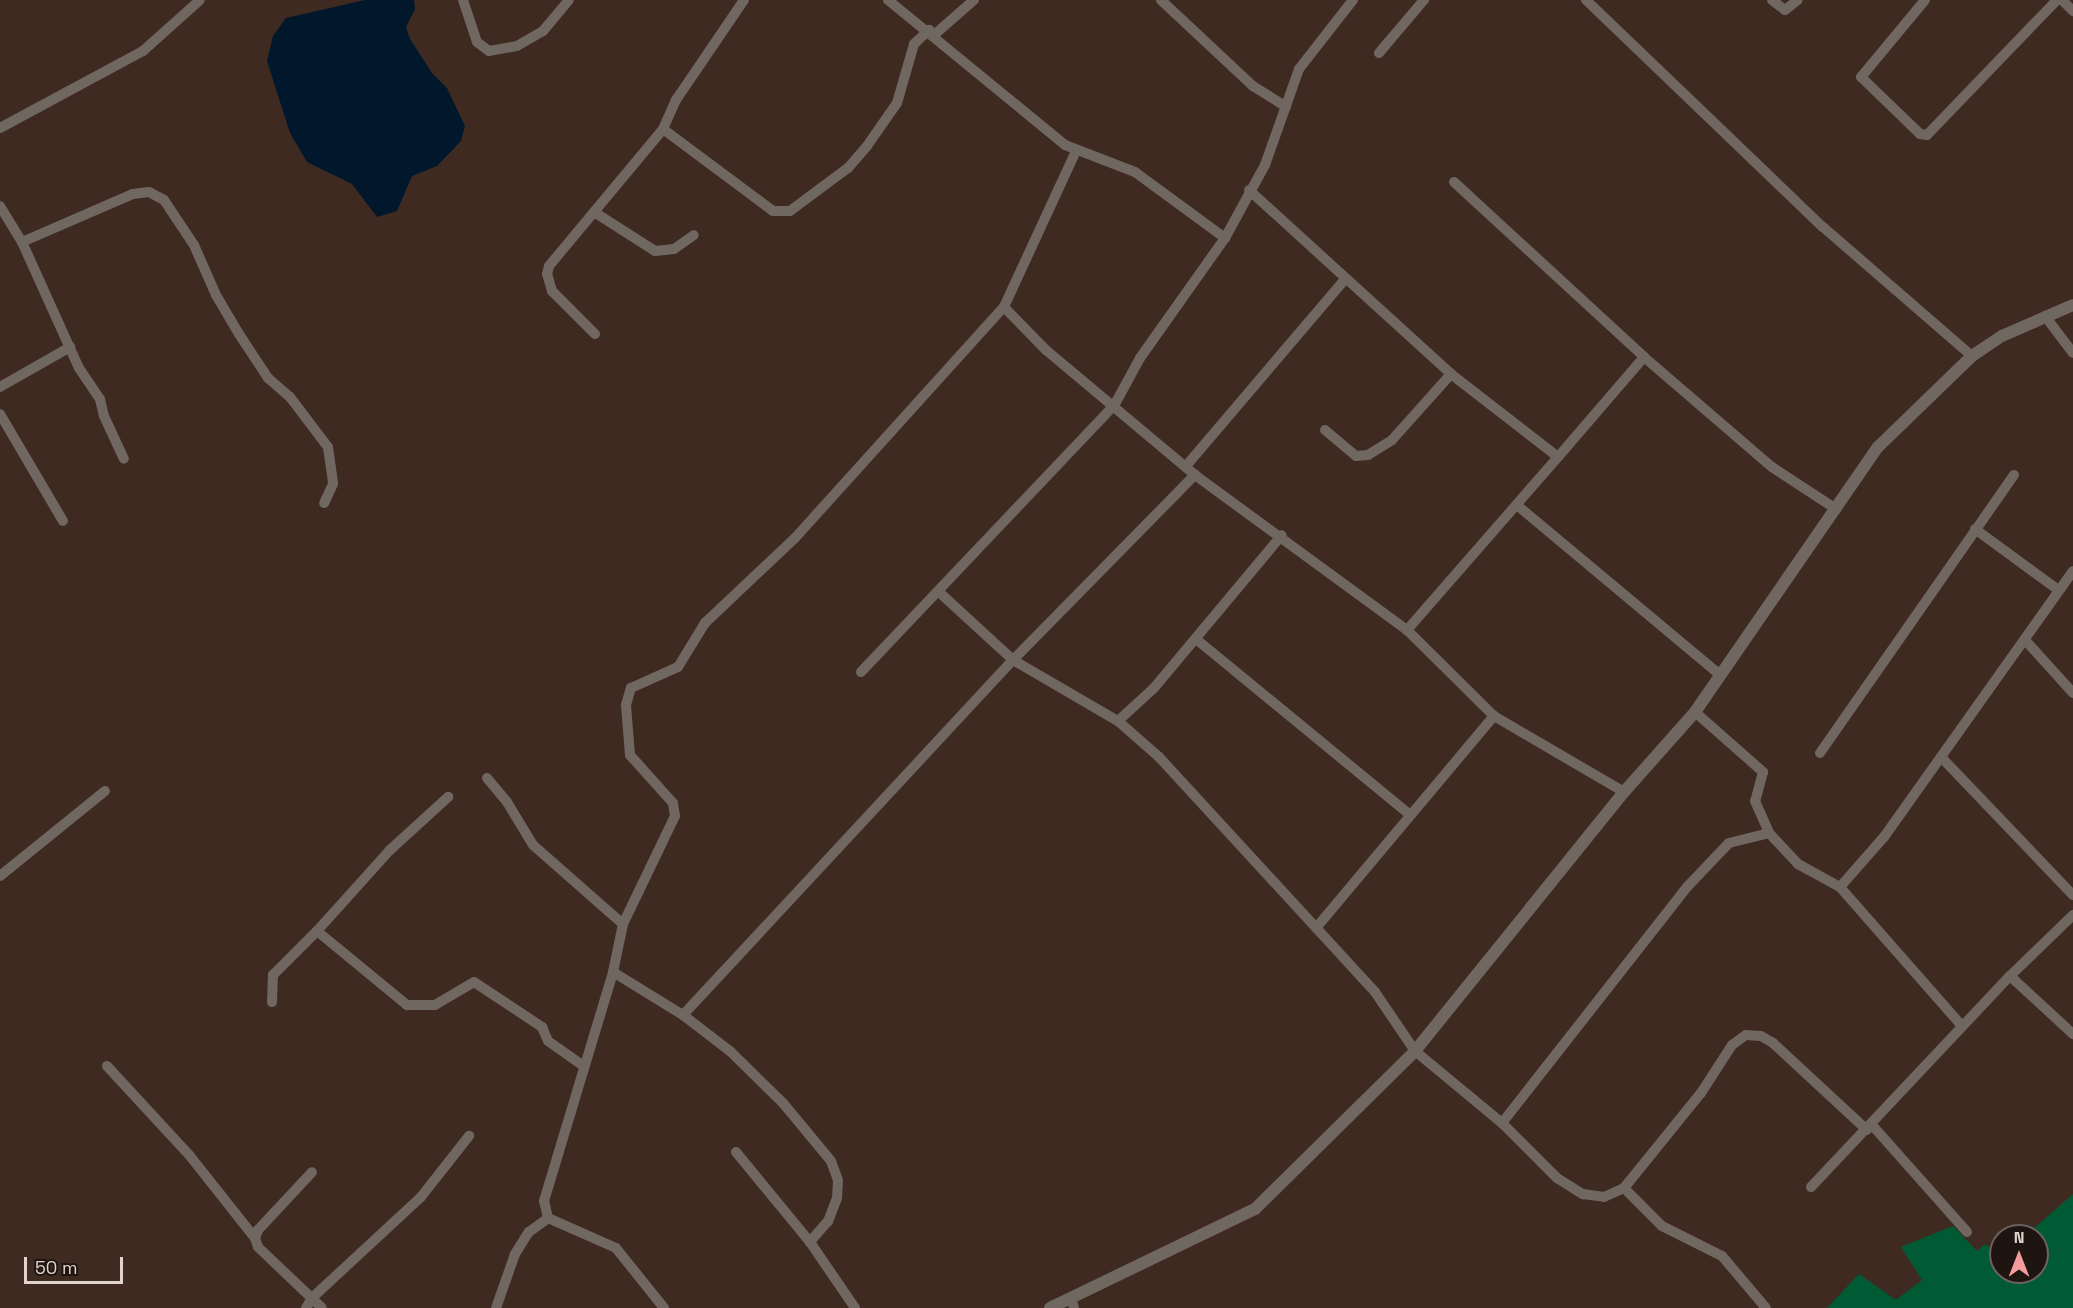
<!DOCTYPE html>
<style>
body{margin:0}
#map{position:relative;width:2073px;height:1308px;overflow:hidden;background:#3e2a21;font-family:"Space Grotesk",sans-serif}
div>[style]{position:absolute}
.green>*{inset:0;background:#005b34}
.water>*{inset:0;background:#01182c}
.minor>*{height:10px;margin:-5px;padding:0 5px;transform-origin:5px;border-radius:5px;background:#6f6760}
.tertiary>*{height:12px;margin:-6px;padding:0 6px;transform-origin:6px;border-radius:6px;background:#6f6760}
span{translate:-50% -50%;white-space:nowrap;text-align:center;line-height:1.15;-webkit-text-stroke:4.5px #1e1511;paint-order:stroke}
.north{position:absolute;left:1989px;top:1224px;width:60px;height:60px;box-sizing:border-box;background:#1e1511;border:2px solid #6c615d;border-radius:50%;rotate:0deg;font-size:16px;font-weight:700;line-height:24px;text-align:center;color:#e1d4ce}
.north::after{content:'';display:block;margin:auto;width:21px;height:27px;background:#f59b9d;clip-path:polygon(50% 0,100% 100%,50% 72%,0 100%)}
.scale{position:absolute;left:24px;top:1257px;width:99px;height:27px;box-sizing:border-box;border:3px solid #e1d4ce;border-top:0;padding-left:8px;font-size:18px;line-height:21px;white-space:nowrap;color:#e1d4ce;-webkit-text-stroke:4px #1e1511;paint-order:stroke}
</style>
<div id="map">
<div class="green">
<i style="clip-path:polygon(2073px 1194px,2073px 1308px,1827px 1308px,1859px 1274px,1896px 1300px,1922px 1280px,1901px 1247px,1953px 1226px,1977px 1251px,1985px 1244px,2001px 1256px,2001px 1272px,2037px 1272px,2037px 1236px,2025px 1236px)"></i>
</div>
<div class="water">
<i style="clip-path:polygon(365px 0,414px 0,415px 9px,406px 27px,410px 39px,432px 73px,447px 88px,465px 126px,461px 141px,437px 166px,412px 176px,397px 211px,377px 217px,352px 184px,307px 162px,290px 133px,267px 61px,273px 36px,286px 18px)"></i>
</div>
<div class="minor">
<i style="left:463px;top:0;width:44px;rotate:71.6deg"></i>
<i style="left:477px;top:42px;width:15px;rotate:37deg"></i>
<i style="left:489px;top:51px;width:28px;rotate:-10deg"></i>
<i style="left:517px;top:46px;width:30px;rotate:-30deg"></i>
<i style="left:543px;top:31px;width:40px;rotate:-50deg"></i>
<i style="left:888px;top:0;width:229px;rotate:39.3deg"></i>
<i style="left:1065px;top:145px;width:75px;rotate:21.1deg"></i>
<i style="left:1135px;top:172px;width:112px;rotate:36.3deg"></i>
<i style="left:1161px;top:0;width:126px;rotate:43.1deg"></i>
<i style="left:1253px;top:86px;width:39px;rotate:32deg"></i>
<i style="left:1586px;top:0;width:328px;rotate:43.8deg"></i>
<i style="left:1823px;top:227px;width:197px;rotate:40.9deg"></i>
<i style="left:1772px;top:0;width:16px;rotate:38deg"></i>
<i style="left:1785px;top:10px;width:16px;rotate:-38deg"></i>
<i style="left:1925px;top:0;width:100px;rotate:129.7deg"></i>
<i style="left:1861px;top:77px;width:82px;rotate:44deg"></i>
<i style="left:1920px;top:134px;width:7px;rotate:8deg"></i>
<i style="left:1927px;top:135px;width:187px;rotate:-46.1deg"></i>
<i style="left:2062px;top:0;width:16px;rotate:45deg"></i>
<i style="left:934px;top:35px;width:53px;rotate:-41.2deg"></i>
<i style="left:1379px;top:53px;width:70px;rotate:-49.7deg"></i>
<i style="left:0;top:128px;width:162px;rotate:-28.3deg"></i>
<i style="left:143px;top:51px;width:76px;rotate:-41.8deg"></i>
<i style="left:663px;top:129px;width:137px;rotate:36.7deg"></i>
<i style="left:773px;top:211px;width:17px"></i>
<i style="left:790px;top:211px;width:72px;rotate:-36.6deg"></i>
<i style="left:848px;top:168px;width:29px;rotate:-49deg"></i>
<i style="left:867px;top:146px;width:52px;rotate:-55.1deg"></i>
<i style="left:897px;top:103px;width:61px;rotate:-73.9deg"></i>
<i style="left:914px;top:44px;width:21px;rotate:-43deg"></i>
<i style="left:1076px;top:151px;width:172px;rotate:114.8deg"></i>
<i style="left:1004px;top:307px;width:60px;rotate:45.7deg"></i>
<i style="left:1046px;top:350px;width:194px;rotate:40deg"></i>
<i style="left:1195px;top:475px;width:263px;rotate:36.2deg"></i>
<i style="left:1407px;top:630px;width:122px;rotate:44.7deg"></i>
<i style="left:1494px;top:716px;width:151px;rotate:30.3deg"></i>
<i style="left:1454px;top:182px;width:258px;rotate:42.6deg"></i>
<i style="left:1644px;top:357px;width:169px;rotate:40.7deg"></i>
<i style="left:1772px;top:467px;width:77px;rotate:33.3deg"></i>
<i style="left:1249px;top:190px;width:273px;rotate:42.3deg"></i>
<i style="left:1451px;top:374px;width:135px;rotate:37.8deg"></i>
<i style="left:1558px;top:457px;width:230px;rotate:131.1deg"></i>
<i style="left:0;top:206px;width:42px;rotate:58.6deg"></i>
<i style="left:22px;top:242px;width:138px;rotate:65.7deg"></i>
<i style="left:79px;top:368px;width:37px;rotate:56deg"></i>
<i style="left:100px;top:399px;width:17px;rotate:77deg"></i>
<i style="left:104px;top:416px;width:47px;rotate:65.1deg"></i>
<i style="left:594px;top:212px;width:72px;rotate:32.6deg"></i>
<i style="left:655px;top:251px;width:19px;rotate:-6deg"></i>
<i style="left:674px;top:249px;width:24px;rotate:-35deg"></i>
<i style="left:22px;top:242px;width:121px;rotate:-23.4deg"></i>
<i style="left:133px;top:194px;width:16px;rotate:-7deg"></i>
<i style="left:149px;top:192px;width:17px;rotate:28deg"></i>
<i style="left:164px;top:200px;width:54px;rotate:56.3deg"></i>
<i style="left:194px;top:245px;width:55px;rotate:66.3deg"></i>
<i style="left:216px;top:295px;width:45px;rotate:59.5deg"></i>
<i style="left:239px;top:334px;width:53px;rotate:56.6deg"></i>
<i style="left:268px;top:378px;width:29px;rotate:41deg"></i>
<i style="left:290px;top:397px;width:63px;rotate:52.8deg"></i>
<i style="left:328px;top:447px;width:37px;rotate:82deg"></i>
<i style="left:333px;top:484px;width:21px;rotate:115deg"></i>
<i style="left:2045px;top:316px;width:46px;rotate:52.9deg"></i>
<i style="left:595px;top:334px;width:61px;rotate:-135deg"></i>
<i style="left:552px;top:291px;width:18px;rotate:-106deg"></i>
<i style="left:547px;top:274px;width:8px;rotate:-76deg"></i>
<i style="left:549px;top:266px;width:178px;rotate:-50.2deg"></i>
<i style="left:663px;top:129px;width:32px;rotate:-66deg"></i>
<i style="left:676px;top:100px;width:121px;rotate:-55.8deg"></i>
<i style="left:0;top:387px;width:81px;rotate:-29.7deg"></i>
<i style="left:0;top:414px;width:124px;rotate:59.5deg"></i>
<i style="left:1325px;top:430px;width:40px;rotate:40deg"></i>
<i style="left:1356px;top:456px;width:12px;rotate:-5deg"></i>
<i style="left:1368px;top:455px;width:28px;rotate:-32deg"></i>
<i style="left:1392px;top:440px;width:89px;rotate:-48.2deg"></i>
<i style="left:1558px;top:457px;width:132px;rotate:-49.3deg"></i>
<i style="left:1186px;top:466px;width:245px;rotate:-49.6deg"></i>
<i style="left:1518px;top:506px;width:263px;rotate:39.9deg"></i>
<i style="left:1975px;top:529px;width:102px;rotate:36.2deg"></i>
<i style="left:939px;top:592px;width:100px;rotate:42.6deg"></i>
<i style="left:1013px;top:660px;width:121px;rotate:30.2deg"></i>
<i style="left:1118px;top:721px;width:55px;rotate:41.3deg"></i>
<i style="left:1159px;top:757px;width:319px;rotate:47.4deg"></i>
<i style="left:1375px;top:992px;width:71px;rotate:55.9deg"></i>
<i style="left:1415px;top:1051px;width:113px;rotate:39.6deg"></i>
<i style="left:1502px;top:1123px;width:78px;rotate:45deg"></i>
<i style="left:1557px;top:1178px;width:31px;rotate:32deg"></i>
<i style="left:1583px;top:1194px;width:21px;rotate:8deg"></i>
<i style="left:1604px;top:1197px;width:22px;rotate:-24deg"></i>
<i style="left:1624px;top:1188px;width:54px;rotate:45deg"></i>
<i style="left:1662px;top:1226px;width:67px;rotate:26.6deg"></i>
<i style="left:1722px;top:1256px;width:68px;rotate:49.8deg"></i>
<i style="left:1196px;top:639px;width:277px;rotate:39.4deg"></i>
<i style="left:2026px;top:641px;width:70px;rotate:47.9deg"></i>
<i style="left:861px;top:672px;width:369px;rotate:-46.5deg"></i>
<i style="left:1115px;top:404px;width:52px;rotate:-61.5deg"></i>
<i style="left:1140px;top:358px;width:147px;rotate:-54.7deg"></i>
<i style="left:1225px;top:238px;width:83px;rotate:-61.3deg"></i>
<i style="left:1265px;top:165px;width:102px;rotate:-70.5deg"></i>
<i style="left:1299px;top:69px;width:88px;rotate:-52deg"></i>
<i style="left:1695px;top:712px;width:91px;rotate:41.4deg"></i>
<i style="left:1763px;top:772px;width:30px;rotate:105deg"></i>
<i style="left:1755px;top:801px;width:35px;rotate:66deg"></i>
<i style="left:1769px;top:833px;width:42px;rotate:46.9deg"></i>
<i style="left:1798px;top:864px;width:48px;rotate:28.7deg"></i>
<i style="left:1118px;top:721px;width:49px;rotate:-42.5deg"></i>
<i style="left:1154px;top:688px;width:199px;rotate:-50.1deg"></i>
<i style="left:1820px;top:753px;width:339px;rotate:-55.1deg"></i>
<i style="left:1941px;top:757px;width:191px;rotate:46.3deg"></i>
<i style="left:487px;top:778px;width:31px;rotate:50deg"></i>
<i style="left:507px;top:802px;width:50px;rotate:58.8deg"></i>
<i style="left:533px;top:845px;width:120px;rotate:41.3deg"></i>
<i style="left:0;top:876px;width:135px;rotate:-39deg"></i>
<i style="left:1316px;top:928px;width:277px;rotate:-50deg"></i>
<i style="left:317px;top:931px;width:109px;rotate:-48deg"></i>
<i style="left:390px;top:850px;width:79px;rotate:-42.4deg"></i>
<i style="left:613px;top:972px;width:82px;rotate:31.6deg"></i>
<i style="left:683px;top:1015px;width:59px;rotate:37.5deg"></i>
<i style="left:730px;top:1051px;width:74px;rotate:44.5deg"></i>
<i style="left:783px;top:1103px;width:75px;rotate:50.4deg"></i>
<i style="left:831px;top:1161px;width:20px;rotate:70deg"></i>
<i style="left:838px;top:1180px;width:18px;rotate:93deg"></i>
<i style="left:837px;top:1198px;width:25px;rotate:111deg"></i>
<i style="left:828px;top:1221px;width:28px;rotate:131deg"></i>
<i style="left:2010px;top:976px;width:86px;rotate:42.6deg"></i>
<i style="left:272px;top:1002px;width:27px;rotate:-88deg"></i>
<i style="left:273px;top:975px;width:62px;rotate:-45deg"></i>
<i style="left:317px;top:931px;width:117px;rotate:39.4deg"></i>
<i style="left:407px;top:1005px;width:28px"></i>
<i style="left:435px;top:1005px;width:45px;rotate:-30.5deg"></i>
<i style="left:474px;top:982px;width:82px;rotate:33.5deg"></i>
<i style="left:542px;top:1027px;width:15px;rotate:67deg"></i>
<i style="left:548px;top:1041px;width:42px;rotate:35.2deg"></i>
<i style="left:683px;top:1015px;width:485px;rotate:-47.1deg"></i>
<i style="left:1013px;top:660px;width:260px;rotate:-45.5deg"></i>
<i style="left:1962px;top:1026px;width:185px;rotate:-131.3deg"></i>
<i style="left:1840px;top:887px;width:67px;rotate:-48.7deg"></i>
<i style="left:1884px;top:837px;width:326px;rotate:-54.6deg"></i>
<i style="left:107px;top:1066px;width:122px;rotate:47.3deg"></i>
<i style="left:190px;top:1156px;width:105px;rotate:51.6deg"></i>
<i style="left:255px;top:1238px;width:9px;rotate:72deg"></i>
<i style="left:258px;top:1247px;width:88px;rotate:43.6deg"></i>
<i style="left:1502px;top:1123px;width:301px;rotate:-51.9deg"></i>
<i style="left:1688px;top:886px;width:59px;rotate:-46.4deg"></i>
<i style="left:1729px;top:843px;width:41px;rotate:-14deg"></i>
<i style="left:1872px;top:1125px;width:143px;rotate:48.4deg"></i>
<i style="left:736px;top:1152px;width:117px;rotate:50.6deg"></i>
<i style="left:810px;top:1242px;width:80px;rotate:55.7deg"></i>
<i style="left:1811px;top:1187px;width:290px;rotate:-46.7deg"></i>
<i style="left:2010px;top:976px;width:88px;rotate:-44.1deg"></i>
<i style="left:1624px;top:1188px;width:122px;rotate:-51deg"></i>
<i style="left:1701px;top:1093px;width:57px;rotate:-57.1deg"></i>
<i style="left:1732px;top:1045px;width:17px;rotate:-36deg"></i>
<i style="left:1746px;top:1035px;width:15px;rotate:4deg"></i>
<i style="left:1761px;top:1036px;width:14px;rotate:30deg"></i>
<i style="left:1773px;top:1043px;width:128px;rotate:42.8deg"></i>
<i style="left:255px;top:1238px;width:9px;rotate:-69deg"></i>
<i style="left:258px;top:1230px;width:79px;rotate:-47deg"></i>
<i style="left:1071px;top:1298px;width:10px;rotate:73deg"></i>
<i style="left:306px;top:1308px;width:13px;rotate:-58deg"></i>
<i style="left:313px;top:1297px;width:147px;rotate:-42.8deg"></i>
<i style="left:421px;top:1197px;width:78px;rotate:-51.8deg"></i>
<i style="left:496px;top:1308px;width:57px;rotate:-70.6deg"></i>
<i style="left:515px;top:1254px;width:26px;rotate:-58deg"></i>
<i style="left:529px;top:1232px;width:24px;rotate:-36deg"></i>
<i style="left:664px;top:1308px;width:77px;rotate:-128.7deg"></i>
<i style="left:616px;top:1248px;width:74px;rotate:-156.2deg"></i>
<i style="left:548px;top:1218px;width:17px;rotate:-103deg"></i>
<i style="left:544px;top:1201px;width:239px;rotate:-73.2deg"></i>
<i style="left:613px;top:972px;width:49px;rotate:-78.2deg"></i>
<i style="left:623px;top:924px;width:120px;rotate:-64.3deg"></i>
<i style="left:675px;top:816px;width:13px;rotate:-99deg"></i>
<i style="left:673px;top:803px;width:64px;rotate:-131.9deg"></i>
<i style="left:630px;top:755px;width:50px;rotate:-94.6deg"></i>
<i style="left:626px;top:705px;width:18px;rotate:-74deg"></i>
<i style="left:631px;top:688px;width:51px;rotate:-24.1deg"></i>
<i style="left:678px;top:667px;width:52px;rotate:-58.5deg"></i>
<i style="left:705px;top:623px;width:124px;rotate:-43.4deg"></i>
<i style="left:795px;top:538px;width:312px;rotate:-47.9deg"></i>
</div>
<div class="tertiary">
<i style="left:1050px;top:1308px;width:228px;rotate:-25.8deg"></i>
<i style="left:1255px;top:1209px;width:225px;rotate:-44.6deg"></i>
<i style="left:1415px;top:1051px;width:333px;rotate:-51.1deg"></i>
<i style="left:1624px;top:792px;width:107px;rotate:-48.4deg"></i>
<i style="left:1695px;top:712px;width:322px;rotate:-55.4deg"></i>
<i style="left:1878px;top:447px;width:131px;rotate:-44.1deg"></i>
<i style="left:1972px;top:356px;width:36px;rotate:-34deg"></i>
<i style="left:2002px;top:336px;width:77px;rotate:-23.6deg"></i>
</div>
<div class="north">N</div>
<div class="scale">50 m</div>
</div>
